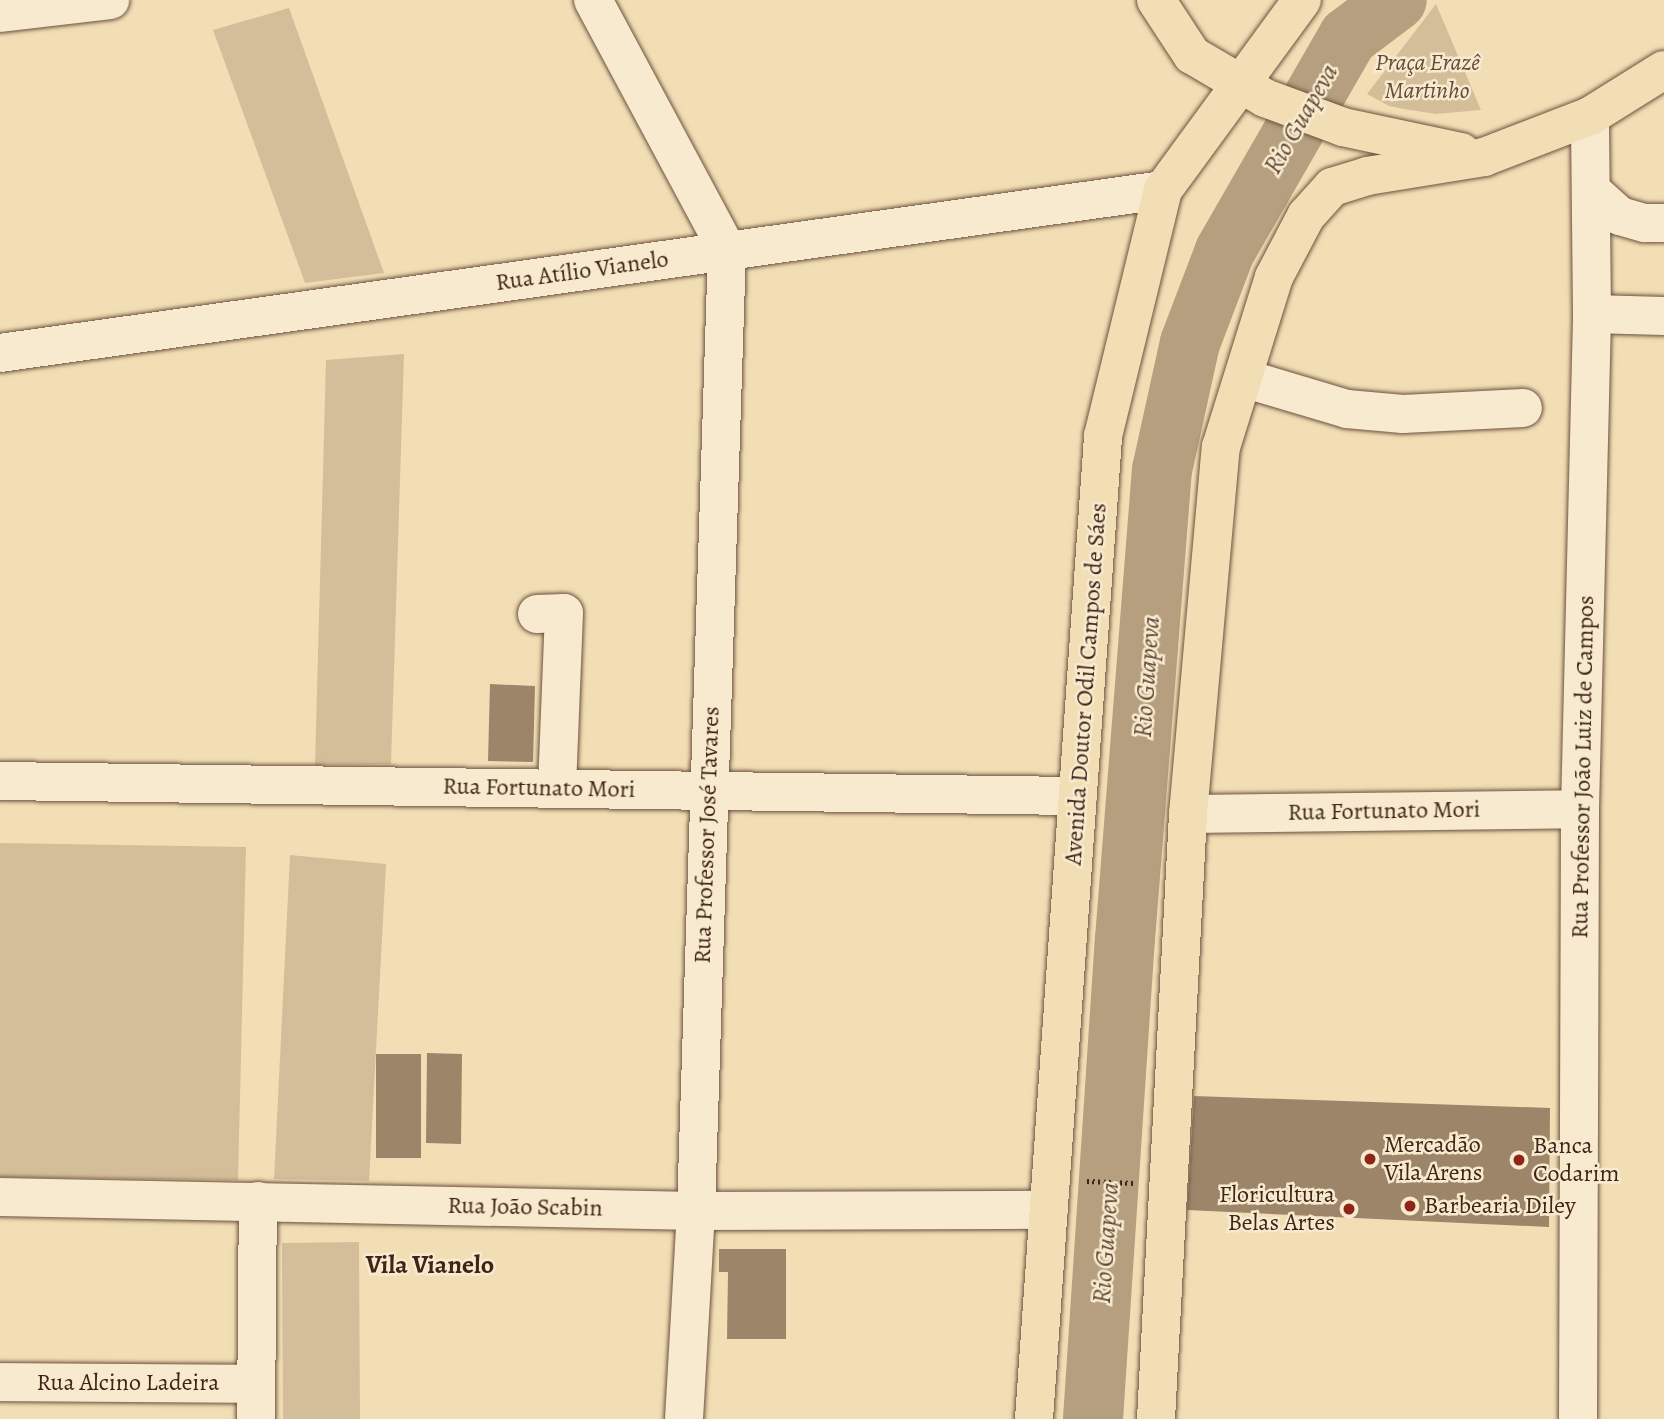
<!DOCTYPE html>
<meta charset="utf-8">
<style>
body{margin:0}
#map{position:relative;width:1664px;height:1419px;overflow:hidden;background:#f2deb5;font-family:Alegreya,serif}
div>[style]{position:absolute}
.green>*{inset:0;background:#d4be9a}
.river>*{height:60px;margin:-30px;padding:0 30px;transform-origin:30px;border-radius:30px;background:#b59f7f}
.building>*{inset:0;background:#9c8569}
.path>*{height:4.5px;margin-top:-2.25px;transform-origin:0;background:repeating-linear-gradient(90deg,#3f2417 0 2px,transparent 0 5.5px)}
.roads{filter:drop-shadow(0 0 2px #6c523e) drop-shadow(0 0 2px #6c523e)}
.minor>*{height:38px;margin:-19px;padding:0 19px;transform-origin:19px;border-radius:19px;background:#f7eacf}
.major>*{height:38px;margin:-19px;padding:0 19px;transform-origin:19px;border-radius:19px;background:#f2deb5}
.dots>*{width:19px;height:19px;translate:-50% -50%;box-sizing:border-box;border:4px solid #f7eacf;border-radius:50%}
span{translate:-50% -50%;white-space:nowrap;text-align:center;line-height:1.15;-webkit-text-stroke:5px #f7eacf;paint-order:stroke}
.park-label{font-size:24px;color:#644a38;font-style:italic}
.street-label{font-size:24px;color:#3f2417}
.poi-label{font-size:24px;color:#3f2417}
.left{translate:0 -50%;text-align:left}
.right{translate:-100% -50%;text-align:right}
.water-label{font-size:26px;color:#624936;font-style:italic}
.neighbourhood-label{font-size:26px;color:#3f2417;font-weight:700}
</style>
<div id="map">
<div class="green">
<i style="clip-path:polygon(1436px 4px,1481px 110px,1436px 114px,1404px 109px,1389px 106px,1367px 94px)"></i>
<i style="clip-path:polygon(289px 8px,384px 273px,305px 283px,213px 30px)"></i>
<i style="clip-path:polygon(404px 354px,391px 764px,315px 765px,326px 360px)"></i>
<i style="clip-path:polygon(0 843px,246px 847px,238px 1180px,0 1177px)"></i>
<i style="clip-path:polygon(290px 855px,386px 864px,369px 1181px,274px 1179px)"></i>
<i style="clip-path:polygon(359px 1242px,360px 1419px,283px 1419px,282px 1243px)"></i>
</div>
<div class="river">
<i style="left:1093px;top:1419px;width:481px;rotate:-86.2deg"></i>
<i style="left:1125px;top:939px;width:470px;rotate:-85.5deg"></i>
<i style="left:1162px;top:470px;width:130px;rotate:-77.6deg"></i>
<i style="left:1190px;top:343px;width:98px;rotate:-69.2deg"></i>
<i style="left:1225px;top:251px;width:247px;rotate:-60.1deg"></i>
<i style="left:1348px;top:37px;width:61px;rotate:-37.1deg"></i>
</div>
<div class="building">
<i style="clip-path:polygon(490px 684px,535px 686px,533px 762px,488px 761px)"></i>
<i style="clip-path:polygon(427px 1053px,462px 1054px,461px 1144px,426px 1143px)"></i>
<i style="clip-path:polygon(376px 1054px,421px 1054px,421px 1158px,376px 1158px)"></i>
<i style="clip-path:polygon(1194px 1096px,1550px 1108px,1549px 1227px,1187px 1210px)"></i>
<i style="clip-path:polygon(719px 1249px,786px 1249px,786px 1339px,727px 1339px,728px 1272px,719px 1272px)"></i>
</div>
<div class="path">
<i style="left:1087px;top:1181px;width:47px;rotate:2.4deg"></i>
</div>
<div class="roads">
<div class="minor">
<i style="left:593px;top:0;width:284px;rotate:61.8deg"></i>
<i style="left:727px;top:250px;width:961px;rotate:91.85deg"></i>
<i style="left:696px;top:1211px;width:208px;rotate:93.3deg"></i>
<i style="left:0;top:13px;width:111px;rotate:-6.7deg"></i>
<i style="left:1591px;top:190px;width:39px;rotate:42deg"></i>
<i style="left:1620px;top:216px;width:26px;rotate:16deg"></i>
<i style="left:1645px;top:223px;width:19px"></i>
<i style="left:1592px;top:314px;width:72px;rotate:1.6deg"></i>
<i style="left:0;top:353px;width:1174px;rotate:-7.98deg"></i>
<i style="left:1243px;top:378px;width:109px;rotate:16.6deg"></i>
<i style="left:1347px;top:409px;width:56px;rotate:5.1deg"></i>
<i style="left:1403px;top:414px;width:120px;rotate:-2.9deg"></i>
<i style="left:537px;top:614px;width:27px;rotate:-2deg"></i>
<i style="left:564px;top:613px;width:174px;rotate:92.3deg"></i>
<i style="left:0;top:781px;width:1078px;rotate:0.8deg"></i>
<i style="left:1188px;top:814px;width:392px;rotate:-0.7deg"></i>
<i style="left:0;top:1197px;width:696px;rotate:1.15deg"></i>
<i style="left:696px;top:1211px;width:353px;rotate:-0.2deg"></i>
<i style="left:0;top:1382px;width:256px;rotate:0.4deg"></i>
<i style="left:256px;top:1419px;width:218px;rotate:-89.5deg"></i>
<i style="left:1578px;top:1419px;width:610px;rotate:-89.81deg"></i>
<i style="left:1580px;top:809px;width:495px;rotate:-88.6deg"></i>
<i style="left:1592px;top:314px;width:198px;rotate:-90.6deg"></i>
</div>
<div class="major">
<i style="left:1156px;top:0;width:66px;rotate:56.8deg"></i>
<i style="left:1192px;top:55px;width:85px;rotate:30.5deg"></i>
<i style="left:1265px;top:98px;width:83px;rotate:20.4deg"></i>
<i style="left:1343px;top:127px;width:121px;rotate:12deg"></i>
<i style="left:1034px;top:1419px;width:985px;rotate:-85.98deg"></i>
<i style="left:1103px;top:436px;width:253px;rotate:-76.3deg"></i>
<i style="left:1163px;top:190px;width:235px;rotate:-53.8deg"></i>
<i style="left:1156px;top:1419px;width:606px;rotate:-86.97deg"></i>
<i style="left:1188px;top:814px;width:368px;rotate:-84.9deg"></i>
<i style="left:1221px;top:447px;width:178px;rotate:-72.7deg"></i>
<i style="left:1274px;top:277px;width:69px;rotate:-62.3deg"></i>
<i style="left:1306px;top:216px;width:39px;rotate:-48deg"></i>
<i style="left:1332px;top:187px;width:37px;rotate:-17deg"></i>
<i style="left:1367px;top:176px;width:119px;rotate:-9.2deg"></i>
<i style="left:1484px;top:157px;width:114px;rotate:-21.1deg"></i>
<i style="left:1590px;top:116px;width:87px;rotate:-31.9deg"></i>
</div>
</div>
<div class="dots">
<i style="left:1370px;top:1159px;background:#8f2418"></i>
<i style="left:1519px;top:1160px;background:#8f2418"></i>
<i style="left:1410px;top:1206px;background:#8f2418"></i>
<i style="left:1349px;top:1209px;background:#8f2418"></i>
</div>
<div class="park-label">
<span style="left:1427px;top:77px">Praça Erazê<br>Martinho</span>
</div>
<div class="street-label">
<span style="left:582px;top:271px;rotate:-8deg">Rua Atílio Vianelo</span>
<span style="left:1086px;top:684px;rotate:-86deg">Avenida Doutor Odil Campos de Sáes</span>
<span style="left:1583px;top:767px;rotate:-89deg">Rua Professor João Luiz de Campos</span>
<span style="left:539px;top:788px;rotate:1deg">Rua Fortunato Mori</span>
<span style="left:1384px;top:811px;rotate:-1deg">Rua Fortunato Mori</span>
<span style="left:707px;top:835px;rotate:-88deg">Rua Professor José Tavares</span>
<span style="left:525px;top:1207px;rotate:1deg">Rua João Scabin</span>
<span style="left:128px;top:1383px">Rua Alcino Ladeira</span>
</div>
<div class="poi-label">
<span class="left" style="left:1384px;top:1159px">Mercadão<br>Vila Arens</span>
<span class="left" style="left:1533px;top:1160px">Banca<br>Codarim</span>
<span class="right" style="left:1335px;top:1209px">Floricultura<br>Belas Artes</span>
<span class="left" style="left:1424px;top:1206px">Barbearia Diley</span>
</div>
<div class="water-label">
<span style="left:1301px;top:119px;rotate:-60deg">Rio Guapeva</span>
<span style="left:1147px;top:677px;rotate:-86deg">Rio Guapeva</span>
<span style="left:1106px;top:1243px;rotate:-86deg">Rio Guapeva</span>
</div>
<div class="neighbourhood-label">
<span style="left:430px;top:1265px">Vila Vianelo</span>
</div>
</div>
